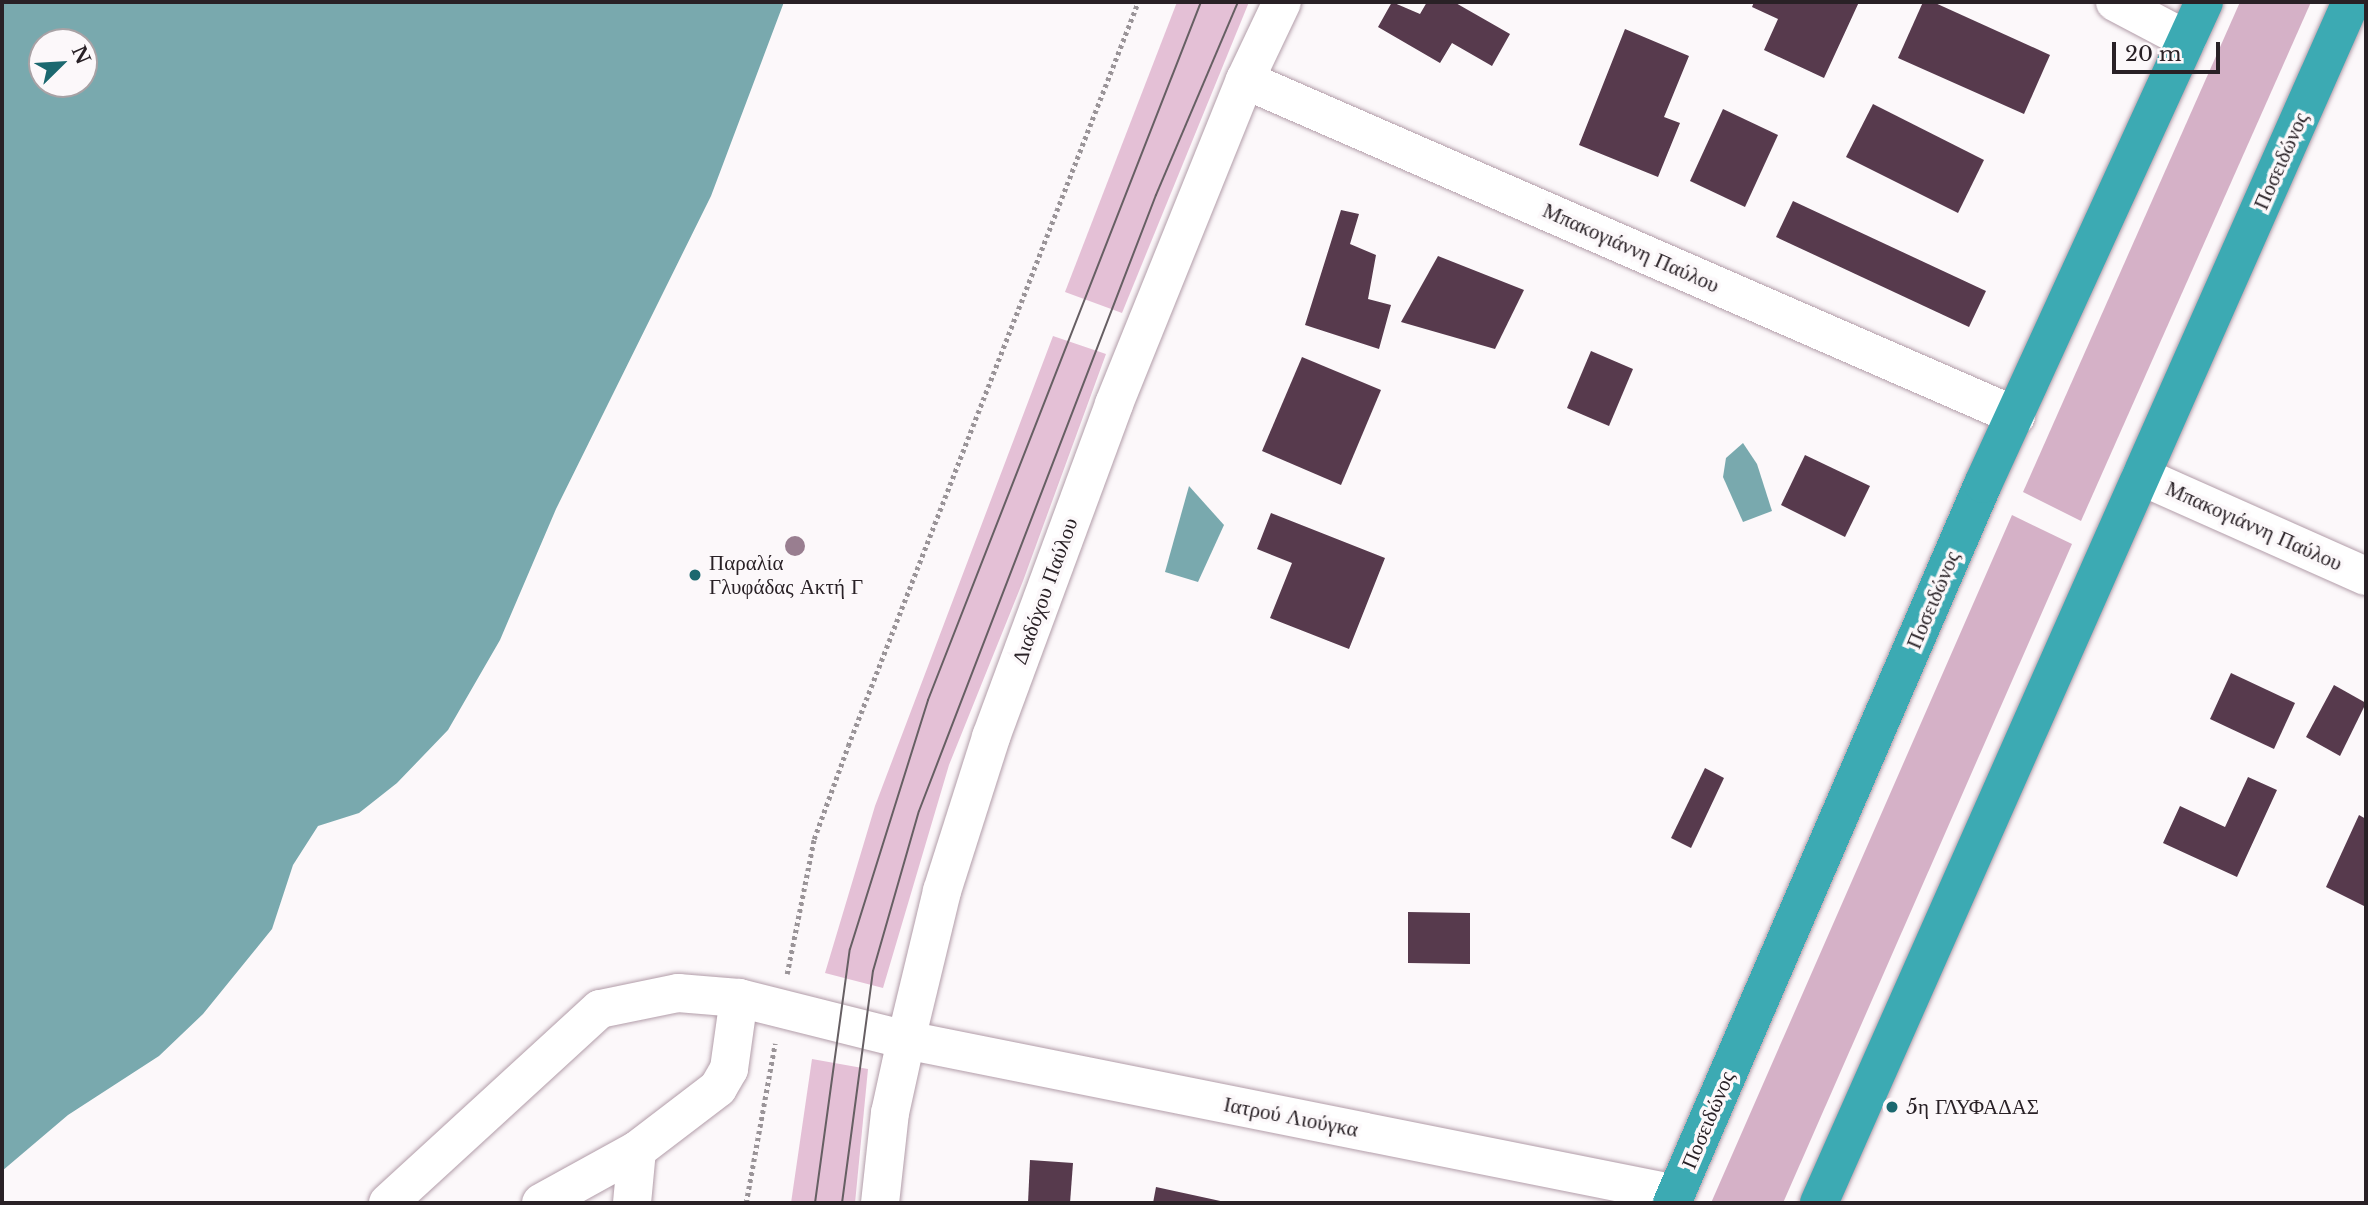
<!DOCTYPE html>
<meta charset="utf-8">
<style>
body{margin:0}
#map{position:relative;width:2368px;height:1205px;overflow:hidden;background:#fcf8fa;font-family:"Libre Baskerville",serif}
div>[style]{position:absolute}
.green>*{inset:0;background:#e4c0d6}
.forest>*{inset:0;background:#d5b1c7}
.water>*{inset:0;background:#79a9ae}
.building>*{inset:0;background:#573a4d}
.path>*{height:4.5px;margin-top:-2.25px;transform-origin:0;background:repeating-linear-gradient(90deg,#9a9498 0 3.5px,transparent 0 7px)}
.roads{filter:drop-shadow(0 0 2px #b29da9) drop-shadow(0 0 2px #b29da9)}
.minor>*{height:38px;margin:-19px;padding:0 19px;transform-origin:19px;border-radius:19px;background:#fff}
.highway>*{height:38px;margin:-19px;padding:0 19px;transform-origin:19px;border-radius:19px;background:#3caab3}
.tram>*{height:2px;margin:-1px;padding:0 1px;transform-origin:1px;border-radius:1px;background:#665f63}
.trees>*{width:20px;height:20px;margin:-10px;border-radius:50%;background:#997e90}
.dots>*{width:19px;height:19px;translate:-50% -50%;box-sizing:border-box;border:4px solid #fcf8fa;border-radius:50%}
span{translate:-50% -50%;white-space:nowrap;text-align:center;line-height:1.15;-webkit-text-stroke:7px #fcf8fa;paint-order:stroke}
.street-label{font-size:21px;color:#292126}
.poi-label{font-size:21px;color:#292126}
.left{translate:0 -50%;text-align:left}
.frame{position:absolute;inset:0;border:4px solid #292126;pointer-events:none}
.north{position:absolute;left:28px;top:28px;width:70px;height:70px;box-sizing:border-box;background:#fcf8fa;border:2px solid #a8a2a5;border-radius:50%;rotate:66deg;font-size:19px;font-weight:700;line-height:28px;text-align:center;color:#292126}
.north::after{content:'';display:block;margin:auto;width:24px;height:32px;background:#1b686f;clip-path:polygon(50% 0,100% 100%,50% 72%,0 100%)}
.scale{position:absolute;left:2112px;top:42px;width:108px;height:32px;box-sizing:border-box;border:4px solid #292126;border-top:0;padding-left:9px;font-size:21px;line-height:24px;white-space:nowrap;color:#292126;-webkit-text-stroke:5px #fcf8fa;paint-order:stroke}
</style>
<div id="map">
<div class="green">
<i style="clip-path:polygon(1177px 2px,1249px 2px,1122px 313px,1065px 292px)"></i>
<i style="clip-path:polygon(1053px 336px,1106px 354px,1023px 581px,949px 765px,883px 988px,825px 973px,875px 806px)"></i>
<i style="clip-path:polygon(812px 1059px,868px 1069px,855px 1203px,791px 1203px)"></i>
</div>
<div class="forest">
<i style="clip-path:polygon(2240px 2px,2311px 2px,2081px 521px,2023px 492px)"></i>
<i style="clip-path:polygon(2012px 515px,2072px 544px,1783px 1203px,1711px 1203px)"></i>
</div>
<div class="water">
<i style="clip-path:polygon(evenodd,2px 2px,784px 2px,711px 196px,556px 509px,500px 640px,448px 730px,397px 783px,359px 813px,318px 826px,293px 865px,272px 929px,203px 1014px,159px 1056px,68px 1115px,2px 1171px,2px 2px,42px 42px,84px 42px,84px 84px,42px 84px,42px 42px)"></i>
<i style="clip-path:polygon(1743px 443px,1757px 464px,1772px 511px,1743px 522px,1723px 477px,1726px 458px)"></i>
<i style="clip-path:polygon(1189px 486px,1224px 525px,1198px 582px,1165px 572px)"></i>
</div>
<div class="building">
<i style="clip-path:polygon(1392px 2px,1420px 14px,1427px 2px,1454px 2px,1510px 34px,1492px 66px,1452px 43px,1440px 63px,1378px 27px)"></i>
<i style="clip-path:polygon(1754px 2px,1859px 2px,1824px 78px,1764px 50px,1778px 19px,1752px 7px)"></i>
<i style="clip-path:polygon(1923px 2px,1933px 2px,2050px 55px,2024px 114px,1898px 58px)"></i>
<i style="clip-path:polygon(1625px 29px,1689px 56px,1664px 117px,1680px 123px,1658px 177px,1579px 145px)"></i>
<i style="clip-path:polygon(1873px 104px,1984px 160px,1958px 213px,1846px 157px)"></i>
<i style="clip-path:polygon(1723px 109px,1778px 135px,1745px 207px,1690px 181px)"></i>
<i style="clip-path:polygon(1793px 201px,1986px 291px,1969px 327px,1776px 237px)"></i>
<i style="clip-path:polygon(1341px 210px,1359px 214px,1350px 244px,1376px 255px,1368px 299px,1391px 305px,1379px 349px,1305px 325px)"></i>
<i style="clip-path:polygon(1438px 256px,1524px 290px,1495px 349px,1401px 322px)"></i>
<i style="clip-path:polygon(1591px 351px,1633px 369px,1609px 426px,1567px 408px)"></i>
<i style="clip-path:polygon(1302px 357px,1381px 390px,1341px 485px,1262px 451px)"></i>
<i style="clip-path:polygon(1805px 455px,1870px 486px,1845px 537px,1781px 505px)"></i>
<i style="clip-path:polygon(1271px 513px,1385px 558px,1349px 649px,1270px 618px,1292px 563px,1257px 549px)"></i>
<i style="clip-path:polygon(2231px 673px,2295px 703px,2274px 749px,2210px 719px)"></i>
<i style="clip-path:polygon(2334px 685px,2366px 703px,2340px 756px,2306px 737px)"></i>
<i style="clip-path:polygon(1705px 768px,1724px 778px,1691px 848px,1671px 838px)"></i>
<i style="clip-path:polygon(2248px 777px,2277px 790px,2237px 877px,2163px 843px,2180px 806px,2225px 827px)"></i>
<i style="clip-path:polygon(2359px 815px,2366px 819px,2366px 907px,2326px 887px)"></i>
<i style="clip-path:polygon(1408px 912px,1470px 913px,1470px 964px,1408px 963px)"></i>
<i style="clip-path:polygon(1030px 1160px,1073px 1163px,1070px 1203px,1028px 1203px)"></i>
<i style="clip-path:polygon(1156px 1187px,1225px 1202px,1224px 1203px,1153px 1203px)"></i>
</div>
<div class="path">
<i style="left:787px;top:974px;width:138px;rotate:-78.7deg"></i>
<i style="left:814px;top:839px;width:99px;rotate:-69.9deg"></i>
<i style="left:848px;top:746px;width:799px;rotate:-68.7deg"></i>
<i style="left:746px;top:1203px;width:162px;rotate:-79.7deg"></i>
</div>
<div class="roads">
<div class="minor">
<i style="left:2115px;top:2px;width:81px;rotate:27.8deg"></i>
<i style="left:1245px;top:80px;width:841px;rotate:23.55deg"></i>
<i style="left:2141px;top:476px;width:246px;rotate:24deg"></i>
<i style="left:388px;top:1203px;width:287px;rotate:-42.5deg"></i>
<i style="left:600px;top:1009px;width:80px;rotate:-11.6deg"></i>
<i style="left:678px;top:993px;width:61px;rotate:4.7deg"></i>
<i style="left:739px;top:998px;width:172px;rotate:14.1deg"></i>
<i style="left:906px;top:1040px;width:785px;rotate:11.31deg"></i>
<i style="left:541px;top:1203px;width:110px;rotate:-28.9deg"></i>
<i style="left:637px;top:1150px;width:102px;rotate:-37.4deg"></i>
<i style="left:718px;top:1088px;width:22px;rotate:-60deg"></i>
<i style="left:729px;top:1069px;width:72px;rotate:-82deg"></i>
<i style="left:632px;top:1203px;width:53px;rotate:-84.6deg"></i>
<i style="left:880px;top:1203px;width:91px;rotate:-83.7deg"></i>
<i style="left:890px;top:1113px;width:75px;rotate:-77.6deg"></i>
<i style="left:906px;top:1040px;width:153px;rotate:-76.4deg"></i>
<i style="left:942px;top:891px;width:162px;rotate:-72.3deg"></i>
<i style="left:991px;top:737px;width:355px;rotate:-69.7deg"></i>
<i style="left:1114px;top:404px;width:349px;rotate:-68deg"></i>
<i style="left:1245px;top:80px;width:86px;rotate:-64.6deg"></i>
</div>
<div class="highway">
<i style="left:1672px;top:1203px;width:783px;rotate:-66.61deg"></i>
<i style="left:1983px;top:484px;width:530px;rotate:-65.37deg"></i>
<i style="left:1819px;top:1203px;width:1314px;rotate:-66.11deg"></i>
</div>
</div>
<div class="tram">
<i style="left:815px;top:1203px;width:256px;rotate:-82.2deg"></i>
<i style="left:850px;top:949px;width:261px;rotate:-72.6deg"></i>
<i style="left:928px;top:700px;width:749px;rotate:-68.64deg"></i>
<i style="left:842px;top:1203px;width:234px;rotate:-82.4deg"></i>
<i style="left:873px;top:971px;width:166px;rotate:-74deg"></i>
<i style="left:919px;top:811px;width:660px;rotate:-68.96deg"></i>
<i style="left:1156px;top:195px;width:210px;rotate:-67deg"></i>
</div>
<div class="trees">
<i style="left:795px;top:546px"></i>
</div>
<div class="dots">
<i style="left:695px;top:575px;background:#1b686f"></i>
<i style="left:1892px;top:1107px;background:#1b686f"></i>
</div>
<div class="street-label">
<span style="left:2281px;top:161px;rotate:-66deg">Ποσειδώνος</span>
<span style="left:1631px;top:248px;rotate:24deg">Μπακογιάννη Παύλου</span>
<span style="left:2254px;top:526px;rotate:24deg">Μπακογιάννη Παύλου</span>
<span style="left:1045px;top:591px;rotate:-70deg">Διαδόχου Παύλου</span>
<span style="left:1933px;top:600px;rotate:-67deg">Ποσειδώνος</span>
<span style="left:1291px;top:1117px;rotate:11deg">Ιατρού Λιούγκα</span>
<span style="left:1708px;top:1120px;rotate:-67deg">Ποσειδώνος</span>
</div>
<div class="poi-label">
<span class="left" style="left:709px;top:575px">Παραλία<br>Γλυφάδας Ακτή Γ</span>
<span class="left" style="left:1906px;top:1107px">5η ΓΛΥΦΑΔΑΣ</span>
</div>
<div class="frame"></div>
<div class="north">N</div>
<div class="scale">20 m</div>
</div>
